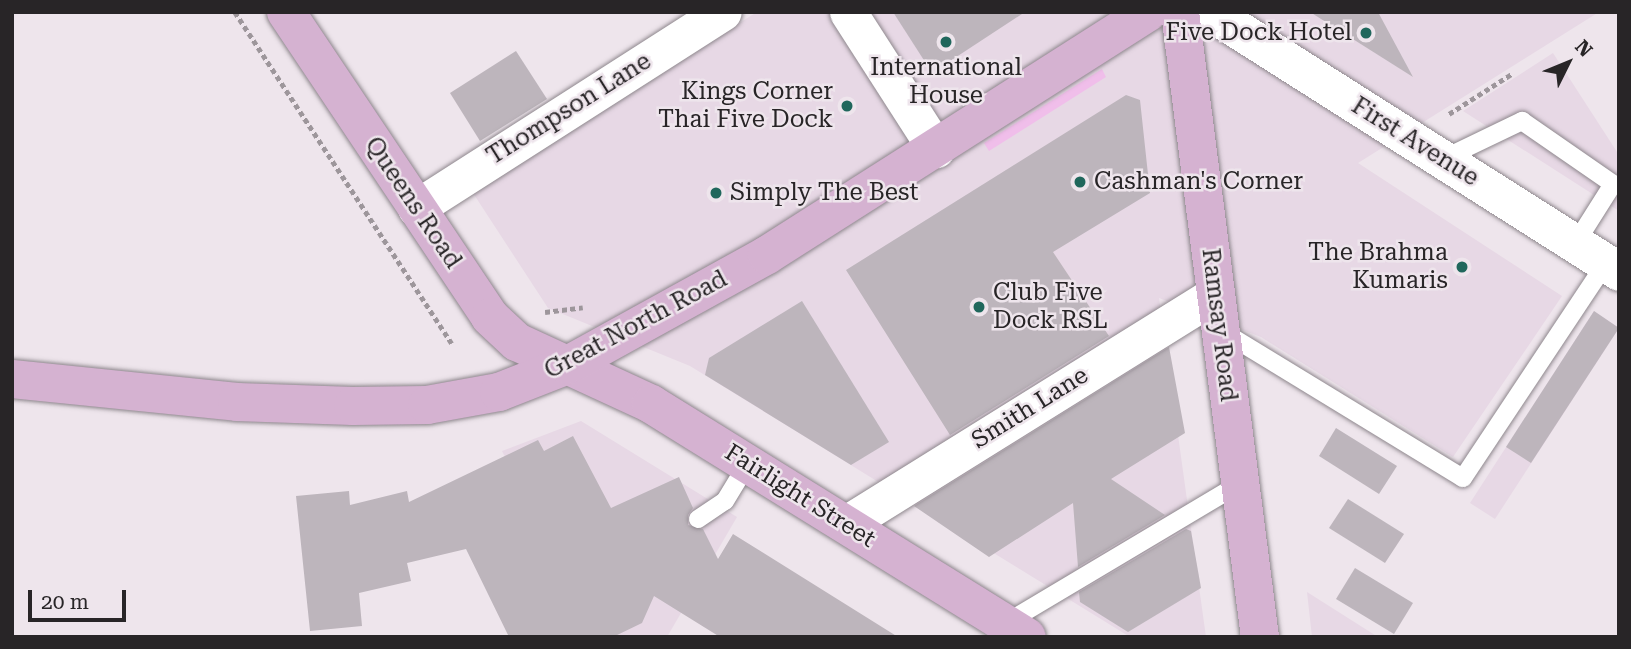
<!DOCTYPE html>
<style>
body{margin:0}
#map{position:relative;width:1631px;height:649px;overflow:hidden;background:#eee5ec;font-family:"Roboto Serif",serif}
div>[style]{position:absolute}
.built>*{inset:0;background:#e7d8e5}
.green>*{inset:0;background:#f0beea}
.building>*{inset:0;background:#bdb5bc}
.path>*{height:4.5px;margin-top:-2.25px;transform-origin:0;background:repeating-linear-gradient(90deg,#9d969b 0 5px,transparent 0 8.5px)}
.roads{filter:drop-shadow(0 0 2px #8e878d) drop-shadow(0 0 2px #8e878d)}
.lane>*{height:18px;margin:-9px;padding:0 9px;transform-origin:9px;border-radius:9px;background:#fff}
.street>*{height:37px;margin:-18.5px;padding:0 18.5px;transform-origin:18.5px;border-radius:18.5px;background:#fff}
.secondary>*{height:38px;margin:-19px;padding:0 19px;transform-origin:19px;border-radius:19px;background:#fff}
.primary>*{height:38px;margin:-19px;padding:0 19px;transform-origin:19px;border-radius:19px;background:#d5b2d1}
.dots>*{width:19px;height:19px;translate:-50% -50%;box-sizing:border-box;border:4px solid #eee5ec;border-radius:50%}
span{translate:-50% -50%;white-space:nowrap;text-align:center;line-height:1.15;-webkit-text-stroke:5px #eee5ec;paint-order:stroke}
.poi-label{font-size:24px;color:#282527}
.right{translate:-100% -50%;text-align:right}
.left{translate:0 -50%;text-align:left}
.street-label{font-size:24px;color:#282527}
.frame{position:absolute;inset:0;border:14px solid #282527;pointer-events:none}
.north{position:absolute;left:1533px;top:28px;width:70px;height:70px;-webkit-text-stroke:5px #eee5ec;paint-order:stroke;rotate:47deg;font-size:19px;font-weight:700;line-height:28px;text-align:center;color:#282527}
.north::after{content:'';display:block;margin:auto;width:24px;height:32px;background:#282527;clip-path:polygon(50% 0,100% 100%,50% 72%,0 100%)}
.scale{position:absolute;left:28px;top:590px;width:98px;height:32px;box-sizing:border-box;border:4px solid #282527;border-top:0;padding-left:9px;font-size:21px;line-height:24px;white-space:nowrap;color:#282527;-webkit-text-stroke:5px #eee5ec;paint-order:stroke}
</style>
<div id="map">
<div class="built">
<i style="clip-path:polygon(757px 12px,1599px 12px,1358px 163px,1562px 296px,1453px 457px,1261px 337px,1159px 298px,1206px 637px,1130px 637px,690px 366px,548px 308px,471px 190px)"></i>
<i style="clip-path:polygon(1553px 53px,1619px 155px,1619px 211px,1463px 111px)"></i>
<i style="clip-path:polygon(1594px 311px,1619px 328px,1495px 519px,1470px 503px)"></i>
<i style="clip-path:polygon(581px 421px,737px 517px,667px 637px,597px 637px,502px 451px)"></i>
<i style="clip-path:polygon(1307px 592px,1378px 637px,1312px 637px)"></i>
</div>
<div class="green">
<i style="clip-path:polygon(1102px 69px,1106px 77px,989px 151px,984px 143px)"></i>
</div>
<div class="building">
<i style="clip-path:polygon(893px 12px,1025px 12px,941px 67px,927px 65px)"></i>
<i style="clip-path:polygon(1310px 12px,1378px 12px,1413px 77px)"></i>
<i style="clip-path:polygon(516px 51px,547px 99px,480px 141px,450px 93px)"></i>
<i style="clip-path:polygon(1126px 95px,1140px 100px,1150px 193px,1053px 252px,1109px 336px,950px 435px,846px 270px)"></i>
<i style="clip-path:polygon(802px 301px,889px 442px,851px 465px,705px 375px,709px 358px)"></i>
<i style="clip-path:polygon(1594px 311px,1619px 328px,1531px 463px,1506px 447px)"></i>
<i style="clip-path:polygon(1169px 347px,1185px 433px,1111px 479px,1165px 515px,1078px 567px,1073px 503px,989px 557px,914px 506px)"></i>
<i style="clip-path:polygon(1336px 428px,1397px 466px,1379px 494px,1319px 456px)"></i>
<i style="clip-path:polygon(573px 436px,611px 508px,679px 477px,693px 508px,688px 515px,688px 525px,703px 529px,718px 559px,733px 534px,898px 637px,720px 637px,654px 596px,642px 623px,613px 637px,509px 637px,466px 549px,407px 563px,411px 581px,359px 593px,362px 626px,310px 631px,296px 496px,349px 491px,350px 505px,407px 491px,409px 502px,538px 440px,544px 451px)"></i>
<i style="clip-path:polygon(1348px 499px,1404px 534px,1385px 563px,1329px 528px)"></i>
<i style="clip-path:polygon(1186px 529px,1191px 531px,1201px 588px,1128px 632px,1080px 602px,1079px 592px)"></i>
<i style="clip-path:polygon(1355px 568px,1413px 603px,1394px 634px,1336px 599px)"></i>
</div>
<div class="path">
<i style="left:235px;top:12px;width:396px;rotate:56.8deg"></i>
<i style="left:1449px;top:114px;width:76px;rotate:-32.6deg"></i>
<i style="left:545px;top:312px;width:38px;rotate:-7deg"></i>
</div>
<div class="roads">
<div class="lane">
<i style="left:1443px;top:159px;width:88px;rotate:-25.7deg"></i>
<i style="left:1522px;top:121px;width:111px;rotate:34.7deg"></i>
<i style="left:1613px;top:184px;width:71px;rotate:122.3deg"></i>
<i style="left:1222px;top:331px;width:282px;rotate:31.4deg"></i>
<i style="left:1463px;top:478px;width:257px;rotate:-56.4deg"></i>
<i style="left:698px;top:519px;width:32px;rotate:-34deg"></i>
<i style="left:725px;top:501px;width:44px;rotate:-58.8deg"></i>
<i style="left:1006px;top:623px;width:271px;rotate:-30.8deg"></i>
</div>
<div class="street">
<i style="left:848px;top:12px;width:163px;rotate:57.3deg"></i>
<i style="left:416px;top:208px;width:364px;rotate:-32.6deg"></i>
<i style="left:846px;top:524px;width:435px;rotate:-31.9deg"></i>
</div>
<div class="secondary">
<i style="left:1210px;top:12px;width:485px;rotate:32.4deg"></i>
</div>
<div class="primary">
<i style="left:286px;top:12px;width:367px;rotate:56.2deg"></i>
<i style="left:490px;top:317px;width:37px;rotate:43deg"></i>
<i style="left:517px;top:342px;width:148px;rotate:24.8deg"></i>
<i style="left:651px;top:404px;width:442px;rotate:31.8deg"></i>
<i style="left:1180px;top:12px;width:630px;rotate:82.71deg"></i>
<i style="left:12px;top:379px;width:226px;rotate:5.8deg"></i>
<i style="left:237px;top:402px;width:116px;rotate:2deg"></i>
<i style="left:353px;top:406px;width:74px;rotate:-0.8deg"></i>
<i style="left:427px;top:405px;width:73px;rotate:-10.2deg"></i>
<i style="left:499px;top:392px;width:74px;rotate:-21.4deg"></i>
<i style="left:568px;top:365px;width:227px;rotate:-28.9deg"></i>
<i style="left:767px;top:255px;width:452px;rotate:-32.5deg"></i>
</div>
</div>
<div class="dots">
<i style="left:1366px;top:33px;background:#20675c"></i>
<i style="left:946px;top:42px;background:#20675c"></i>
<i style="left:847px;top:106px;background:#20675c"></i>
<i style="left:1080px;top:182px;background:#20675c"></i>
<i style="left:716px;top:193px;background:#20675c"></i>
<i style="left:1462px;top:267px;background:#20675c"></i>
<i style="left:979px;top:307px;background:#20675c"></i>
</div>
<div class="poi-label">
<span class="right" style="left:1352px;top:33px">Five Dock Hotel</span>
<span style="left:946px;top:82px">International<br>House</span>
<span class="right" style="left:833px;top:106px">Kings Corner<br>Thai Five Dock</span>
<span class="left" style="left:1094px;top:182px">Cashman's Corner</span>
<span class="left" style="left:730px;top:193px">Simply The Best</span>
<span class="right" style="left:1448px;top:267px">The Brahma<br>Kumaris</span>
<span class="left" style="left:993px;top:307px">Club Five<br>Dock RSL</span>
</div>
<div class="street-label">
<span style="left:569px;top:109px;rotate:-32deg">Thompson Lane</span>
<span style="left:1415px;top:142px;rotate:32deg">First Avenue</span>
<span style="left:413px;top:203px;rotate:56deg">Queens Road</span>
<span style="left:636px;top:325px;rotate:-28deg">Great North Road</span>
<span style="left:1219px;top:325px;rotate:83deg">Ramsay Road</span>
<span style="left:1030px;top:408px;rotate:-32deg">Smith Lane</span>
<span style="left:800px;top:496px;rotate:32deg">Fairlight Street</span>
</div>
<div class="frame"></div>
<div class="north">N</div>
<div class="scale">20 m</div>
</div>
